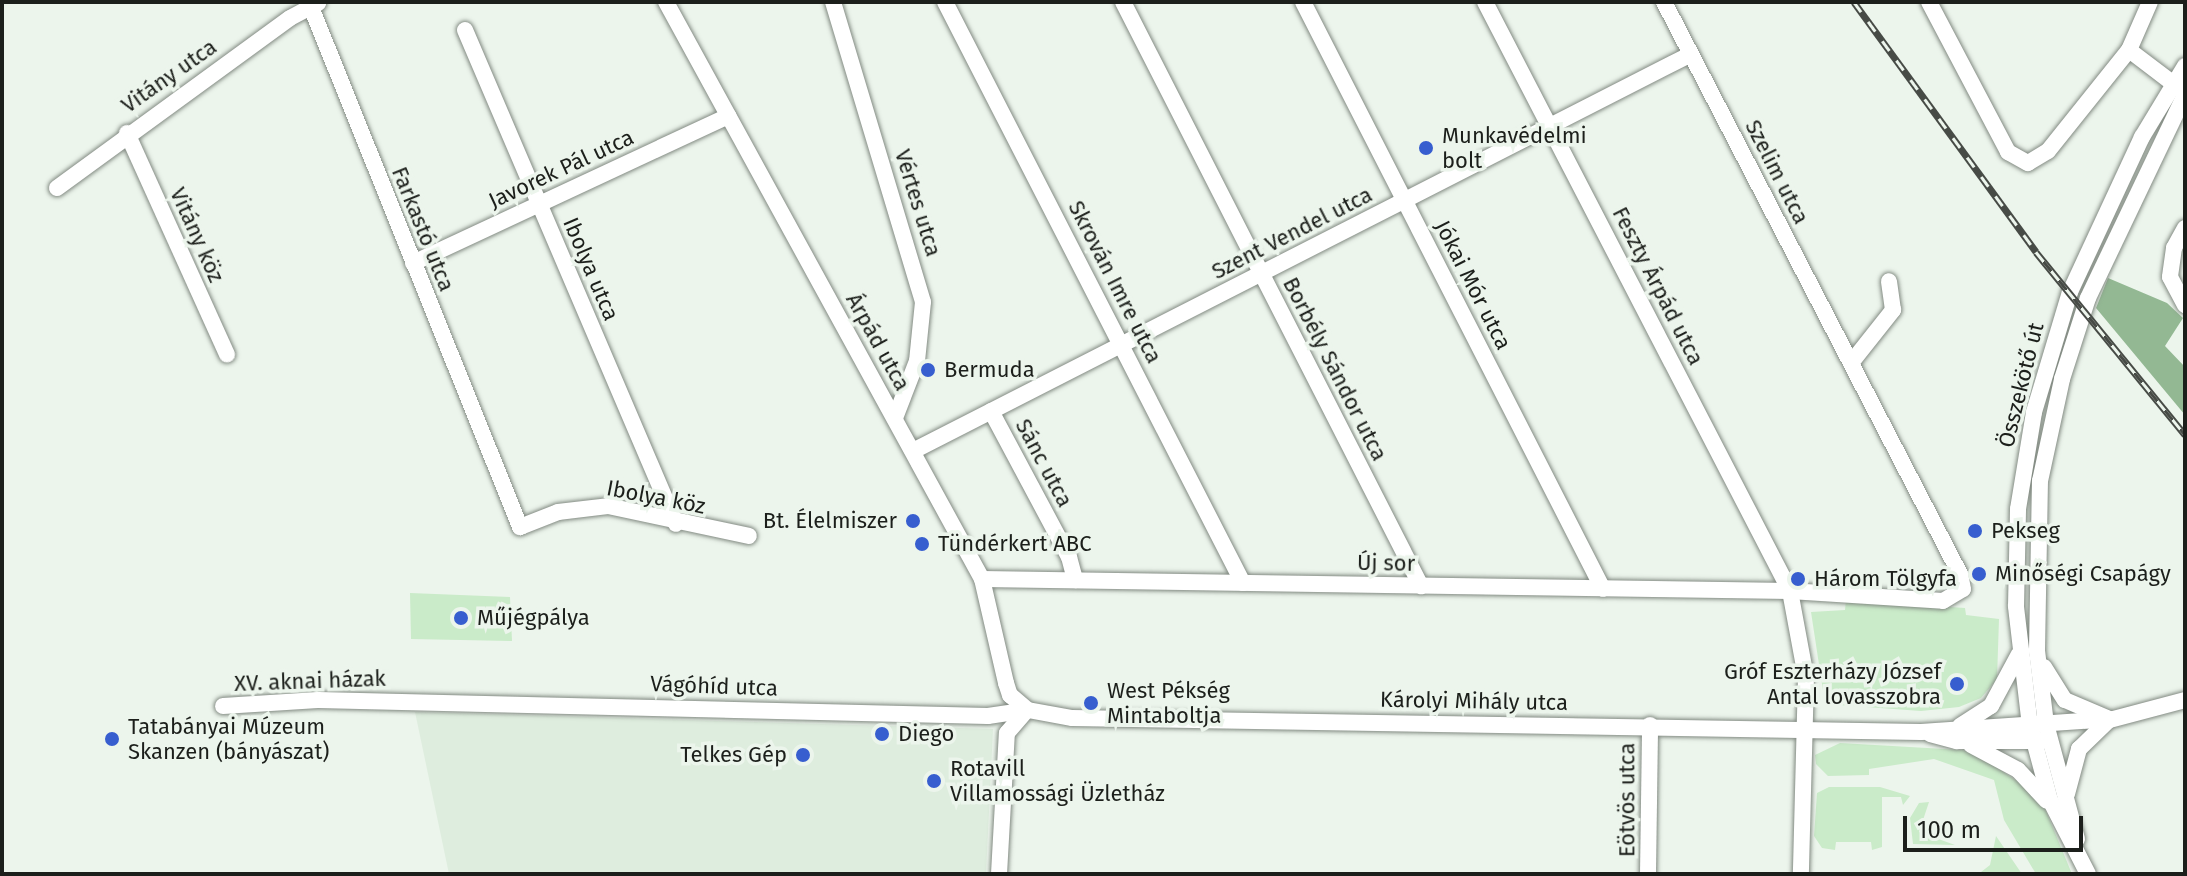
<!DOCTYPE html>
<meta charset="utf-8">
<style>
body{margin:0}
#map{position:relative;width:2187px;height:876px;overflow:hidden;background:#ecf5ec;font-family:"Fira Sans",sans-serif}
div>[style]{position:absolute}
.built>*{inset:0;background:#deedde}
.green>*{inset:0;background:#caebc9}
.forest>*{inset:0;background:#93b893}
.roads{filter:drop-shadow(0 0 2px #828a82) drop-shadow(0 0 2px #828a82)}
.minor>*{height:16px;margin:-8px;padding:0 8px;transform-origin:8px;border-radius:8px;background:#fff}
.rail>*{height:7px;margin-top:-3.5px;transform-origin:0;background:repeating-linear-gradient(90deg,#ecf5ec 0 12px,#474b46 0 24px);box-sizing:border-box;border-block:2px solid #474b46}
.dots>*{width:22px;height:22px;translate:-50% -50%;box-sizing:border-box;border:4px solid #ecf5ec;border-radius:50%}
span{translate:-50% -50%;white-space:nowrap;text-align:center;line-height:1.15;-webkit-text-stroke:7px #ecf5ec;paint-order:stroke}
.street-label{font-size:22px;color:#1c1f1b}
.poi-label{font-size:22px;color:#1c1f1b}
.left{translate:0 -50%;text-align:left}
.right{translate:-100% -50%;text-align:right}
.frame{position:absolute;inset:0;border:4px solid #1c1f1b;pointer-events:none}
.scale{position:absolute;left:1903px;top:816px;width:180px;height:36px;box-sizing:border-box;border:4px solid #1c1f1b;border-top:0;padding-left:10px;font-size:24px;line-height:28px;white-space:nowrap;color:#1c1f1b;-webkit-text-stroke:6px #ecf5ec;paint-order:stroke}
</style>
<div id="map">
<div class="built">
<i style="clip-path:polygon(415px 712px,993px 729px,986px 874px,449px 874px)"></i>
</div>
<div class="green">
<i style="clip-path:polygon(410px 593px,510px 597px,512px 641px,411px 639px)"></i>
<i style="clip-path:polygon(1846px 600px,1965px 608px,1966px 615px,1999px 619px,1997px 679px,1981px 698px,1959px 707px,1921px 711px,1825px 704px,1811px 612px,1845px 610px)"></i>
<i style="clip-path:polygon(1840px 743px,1962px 750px,1976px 753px,2015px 780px,2023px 779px,2046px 811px,2072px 874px,2036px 874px,2004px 820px,1994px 780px,1934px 759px,1869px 769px,1869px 775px,1828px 776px,1816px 764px,1815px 755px)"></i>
<i style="clip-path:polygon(1880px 787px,1910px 796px,1903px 805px,1901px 797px,1882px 797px,1882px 847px,1872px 850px,1871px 842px,1836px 842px,1835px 850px,1822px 848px,1814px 836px,1817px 793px,1829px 787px)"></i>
<i style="clip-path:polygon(1929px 802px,1919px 832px,1955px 845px,1913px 844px,1910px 818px,1919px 803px)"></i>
<i style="clip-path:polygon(1996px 836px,2022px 874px,1914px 874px,1981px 872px,1990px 865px)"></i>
</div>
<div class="forest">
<i style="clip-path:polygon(2108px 278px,2167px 303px,2183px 318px,2165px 346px,2185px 367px,2185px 415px,2096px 308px)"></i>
</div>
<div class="roads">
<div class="minor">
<i style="left:309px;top:2px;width:566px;rotate:68.1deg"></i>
<i style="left:520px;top:527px;width:41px;rotate:-21.5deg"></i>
<i style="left:558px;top:512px;width:50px;rotate:-6.8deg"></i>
<i style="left:608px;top:506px;width:144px;rotate:12deg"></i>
<i style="left:666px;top:2px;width:658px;rotate:61.29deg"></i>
<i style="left:982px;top:579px;width:107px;rotate:77deg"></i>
<i style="left:1006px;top:683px;width:13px;rotate:72deg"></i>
<i style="left:1010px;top:695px;width:23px;rotate:40deg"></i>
<i style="left:1028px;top:710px;width:45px;rotate:10.3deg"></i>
<i style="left:1072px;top:718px;width:849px;rotate:0.94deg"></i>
<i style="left:1921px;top:732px;width:190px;rotate:-3.9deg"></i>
<i style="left:833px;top:2px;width:313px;rotate:73.3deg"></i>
<i style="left:923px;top:302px;width:59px;rotate:95.8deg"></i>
<i style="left:917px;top:361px;width:61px;rotate:111.1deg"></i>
<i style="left:945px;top:2px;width:653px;rotate:62.85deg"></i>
<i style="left:1123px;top:2px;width:656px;rotate:62.97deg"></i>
<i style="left:1303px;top:2px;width:659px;rotate:62.93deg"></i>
<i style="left:1485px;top:2px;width:663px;rotate:62.62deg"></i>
<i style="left:1790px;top:591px;width:87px;rotate:79.5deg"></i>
<i style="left:1806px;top:677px;width:197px;rotate:91.5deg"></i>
<i style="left:1929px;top:2px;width:170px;rotate:62.2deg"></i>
<i style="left:2008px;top:152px;width:23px;rotate:29deg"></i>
<i style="left:2028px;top:163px;width:23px;rotate:-31deg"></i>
<i style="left:2048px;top:151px;width:129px;rotate:-51.3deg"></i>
<i style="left:2129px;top:50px;width:52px;rotate:-66.4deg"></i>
<i style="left:465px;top:30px;width:537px;rotate:66.87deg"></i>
<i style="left:2129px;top:50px;width:63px;rotate:37.2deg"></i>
<i style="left:127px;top:133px;width:243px;rotate:65.7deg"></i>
<i style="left:57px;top:188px;width:288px;rotate:-36.1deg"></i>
<i style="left:290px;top:18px;width:32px;rotate:-28deg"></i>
<i style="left:2185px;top:228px;width:23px;rotate:119deg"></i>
<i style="left:2174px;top:248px;width:29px;rotate:98deg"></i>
<i style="left:2170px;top:277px;width:32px;rotate:62deg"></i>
<i style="left:413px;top:263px;width:348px;rotate:-25deg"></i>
<i style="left:1851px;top:363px;width:68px;rotate:-51.6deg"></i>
<i style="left:1893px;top:310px;width:29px;rotate:-98deg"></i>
<i style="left:991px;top:411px;width:166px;rotate:61.9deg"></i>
<i style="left:1069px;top:557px;width:24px;rotate:75deg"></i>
<i style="left:913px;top:451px;width:873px;rotate:-27.03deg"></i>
<i style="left:982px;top:579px;width:808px;rotate:0.85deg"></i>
<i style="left:1790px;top:591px;width:153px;rotate:3.7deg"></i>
<i style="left:1943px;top:601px;width:23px;rotate:-31deg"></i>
<i style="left:1963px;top:589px;width:15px;rotate:-101deg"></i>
<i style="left:1960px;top:574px;width:644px;rotate:-117.36deg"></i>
<i style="left:2044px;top:667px;width:39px;rotate:58deg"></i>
<i style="left:2065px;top:700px;width:46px;rotate:23.2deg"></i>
<i style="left:223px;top:706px;width:95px;rotate:-3.6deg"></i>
<i style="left:318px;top:700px;width:670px;rotate:1.37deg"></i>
<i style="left:988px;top:716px;width:40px;rotate:-8.5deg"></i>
<i style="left:2102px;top:722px;width:86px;rotate:-14.8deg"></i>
<i style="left:1960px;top:726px;width:37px;rotate:-33deg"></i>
<i style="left:1991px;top:706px;width:59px;rotate:-61.7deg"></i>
<i style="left:1930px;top:734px;width:28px;rotate:15deg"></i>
<i style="left:1957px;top:741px;width:85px"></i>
<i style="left:1971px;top:745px;width:53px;rotate:28deg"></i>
<i style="left:2018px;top:770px;width:42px;rotate:46.9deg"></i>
<i style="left:2067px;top:794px;width:47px;rotate:-75.1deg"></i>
<i style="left:2079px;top:749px;width:42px;rotate:-44deg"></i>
<i style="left:2077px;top:839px;width:119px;rotate:-105.1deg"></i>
<i style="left:2046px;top:724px;width:74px;rotate:-97deg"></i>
<i style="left:2037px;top:651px;width:170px;rotate:-89deg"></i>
<i style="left:2040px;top:481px;width:104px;rotate:-77.8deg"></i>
<i style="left:2062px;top:379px;width:85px;rotate:-72.2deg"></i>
<i style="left:2088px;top:298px;width:225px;rotate:-64.5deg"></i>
<i style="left:999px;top:874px;width:141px;rotate:-86.8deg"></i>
<i style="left:1007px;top:733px;width:29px;rotate:-49deg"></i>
<i style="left:1648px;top:874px;width:149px;rotate:-89.2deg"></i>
<i style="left:2088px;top:874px;width:83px;rotate:-117.2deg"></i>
<i style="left:2050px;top:800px;width:77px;rotate:-105.1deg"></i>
<i style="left:2030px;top:726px;width:121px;rotate:-96.7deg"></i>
<i style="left:2016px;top:606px;width:97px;rotate:-88.8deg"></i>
<i style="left:2018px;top:509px;width:98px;rotate:-80.6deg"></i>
<i style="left:2034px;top:412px;width:125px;rotate:-73.3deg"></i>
<i style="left:2070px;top:292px;width:171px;rotate:-65.1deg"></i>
<i style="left:2142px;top:137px;width:83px;rotate:-58.8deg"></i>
</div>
</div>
<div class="rail">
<i style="left:1854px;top:2px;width:309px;rotate:53.9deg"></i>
<i style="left:2036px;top:252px;width:236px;rotate:50.8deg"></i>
</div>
<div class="dots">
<i style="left:1426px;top:148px;background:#375ecf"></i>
<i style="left:928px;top:370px;background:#375ecf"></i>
<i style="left:913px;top:521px;background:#375ecf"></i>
<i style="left:1975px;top:531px;background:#375ecf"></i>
<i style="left:922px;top:544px;background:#375ecf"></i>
<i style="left:1979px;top:574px;background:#375ecf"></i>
<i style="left:1798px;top:579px;background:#375ecf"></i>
<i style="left:461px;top:618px;background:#375ecf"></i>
<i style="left:1957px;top:684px;background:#375ecf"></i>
<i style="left:1091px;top:703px;background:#375ecf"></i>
<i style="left:882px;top:734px;background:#375ecf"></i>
<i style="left:112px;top:739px;background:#375ecf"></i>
<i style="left:803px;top:755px;background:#375ecf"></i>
<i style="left:934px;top:781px;background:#375ecf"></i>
</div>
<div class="street-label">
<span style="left:169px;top:76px;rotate:-35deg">Vitány utca</span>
<span style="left:561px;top:169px;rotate:-25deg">Javorek Pál utca</span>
<span style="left:1777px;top:172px;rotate:63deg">Szelim utca</span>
<span style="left:918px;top:203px;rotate:73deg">Vértes utca</span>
<span style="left:423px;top:229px;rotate:68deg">Farkastó utca</span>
<span style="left:1292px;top:233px;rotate:-27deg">Szent Vendel utca</span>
<span style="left:197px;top:235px;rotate:66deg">Vitány köz</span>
<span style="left:591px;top:269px;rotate:67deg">Ibolya utca</span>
<span style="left:1115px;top:282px;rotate:63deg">Skrován Imre utca</span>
<span style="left:1473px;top:285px;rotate:63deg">Jókai Mór utca</span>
<span style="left:1658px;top:286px;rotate:63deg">Feszty Árpád utca</span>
<span style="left:878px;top:342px;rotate:61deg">Árpád utca</span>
<span style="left:1335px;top:369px;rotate:63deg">Borbély Sándor utca</span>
<span style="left:2021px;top:385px;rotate:-76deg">Összekötő út</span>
<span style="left:1044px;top:463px;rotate:62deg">Sánc utca</span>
<span style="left:656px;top:497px;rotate:11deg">Ibolya köz</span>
<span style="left:1386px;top:563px;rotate:1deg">Új sor</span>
<span style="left:310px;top:681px;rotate:-2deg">XV. aknai házak</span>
<span style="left:714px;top:686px;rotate:2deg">Vágóhíd utca</span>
<span style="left:1474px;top:701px;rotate:1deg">Károlyi Mihály utca</span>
<span style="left:1627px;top:800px;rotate:-90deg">Eötvös utca</span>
</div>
<div class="poi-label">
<span class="left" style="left:1442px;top:148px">Munkavédelmi<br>bolt</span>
<span class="left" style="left:944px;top:370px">Bermuda</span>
<span class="right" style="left:897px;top:521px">Bt. Élelmiszer</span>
<span class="left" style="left:1991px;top:531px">Pekseg</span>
<span class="left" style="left:938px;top:544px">Tündérkert ABC</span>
<span class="left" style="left:1995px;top:574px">Minőségi Csapágy</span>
<span class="left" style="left:1814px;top:579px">Három Tölgyfa</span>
<span class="left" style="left:477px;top:618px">Műjégpálya</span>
<span class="right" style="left:1941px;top:684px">Gróf Eszterházy József<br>Antal lovasszobra</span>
<span class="left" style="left:1107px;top:703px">West Pékség<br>Mintaboltja</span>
<span class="left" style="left:128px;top:739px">Tatabányai Múzeum<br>Skanzen (bányászat)</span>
<span class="left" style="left:898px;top:734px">Diego</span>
<span class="right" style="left:787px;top:755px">Telkes Gép</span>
<span class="left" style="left:950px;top:781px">Rotavill<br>Villamossági Üzletház</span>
</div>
<div class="frame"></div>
<div class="scale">100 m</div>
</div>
